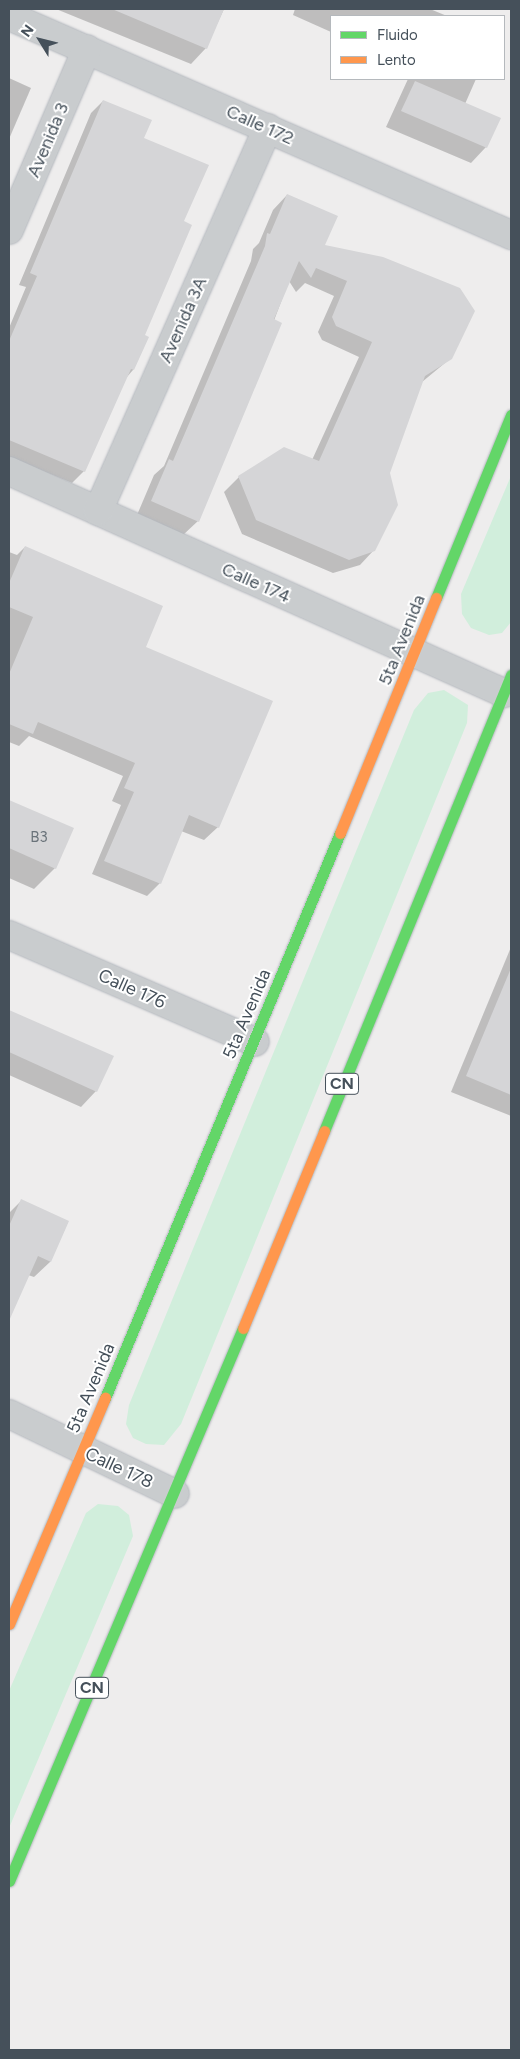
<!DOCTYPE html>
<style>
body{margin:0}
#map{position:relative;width:520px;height:2059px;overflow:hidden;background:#eeeded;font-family:Figtree,sans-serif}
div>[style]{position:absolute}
.green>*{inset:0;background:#d1eedc}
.shadow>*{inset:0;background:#0003}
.building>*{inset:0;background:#d5d5d7}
.roads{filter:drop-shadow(0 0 1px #b3b7bd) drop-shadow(0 0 1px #b3b7bd)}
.street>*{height:28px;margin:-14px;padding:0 14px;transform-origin:14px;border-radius:14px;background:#c9ccce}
.fast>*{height:11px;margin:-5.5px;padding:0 5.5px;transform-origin:5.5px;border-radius:5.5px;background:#63d668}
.slow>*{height:11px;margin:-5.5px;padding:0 5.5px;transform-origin:5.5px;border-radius:5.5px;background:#ff974d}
span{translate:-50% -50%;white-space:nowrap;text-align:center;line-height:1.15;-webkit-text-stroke:4px #fff;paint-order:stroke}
.number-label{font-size:15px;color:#6a737a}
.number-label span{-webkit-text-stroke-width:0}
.shield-label span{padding:1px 4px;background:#fff;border:1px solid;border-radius:4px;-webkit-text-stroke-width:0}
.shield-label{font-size:16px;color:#45505a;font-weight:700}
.street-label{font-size:18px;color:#45505a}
.frame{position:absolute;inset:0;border:10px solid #45505a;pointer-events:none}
.legend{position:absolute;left:330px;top:15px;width:175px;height:65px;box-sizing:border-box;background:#fff;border:1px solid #b5b9bd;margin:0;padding:6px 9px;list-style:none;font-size:15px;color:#45505a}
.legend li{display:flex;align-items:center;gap:10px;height:25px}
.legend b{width:25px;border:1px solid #b5b9bd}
.north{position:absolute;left:15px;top:15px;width:50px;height:50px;-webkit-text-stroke:4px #fff;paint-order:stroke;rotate:306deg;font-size:14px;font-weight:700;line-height:20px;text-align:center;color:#45505a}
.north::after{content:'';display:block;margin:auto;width:18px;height:22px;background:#45505a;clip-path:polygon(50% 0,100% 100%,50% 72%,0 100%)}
</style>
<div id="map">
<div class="green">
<i style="clip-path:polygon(511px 476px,511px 622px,502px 633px,489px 635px,471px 628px,462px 614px,461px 594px)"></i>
<i style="clip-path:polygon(444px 690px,468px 705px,467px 723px,181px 1424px,164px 1445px,146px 1444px,133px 1438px,126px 1424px,129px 1405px,414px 710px,428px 693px)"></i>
<i style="clip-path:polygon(98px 1504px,118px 1506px,129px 1515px,133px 1536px,9px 1828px,9px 1691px,86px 1513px)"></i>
</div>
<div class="shadow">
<i style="clip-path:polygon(56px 9px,224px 9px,206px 48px,191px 64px)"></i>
<i style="clip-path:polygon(295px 9px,430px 9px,447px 16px,331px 16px,331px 32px,293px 15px)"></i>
<i style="clip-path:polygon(9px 78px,31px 88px,9px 139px)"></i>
<i style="clip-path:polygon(408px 79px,476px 79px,465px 104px,486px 147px,471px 163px,386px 127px)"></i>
<i style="clip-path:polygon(103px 101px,182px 222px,133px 370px,126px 378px,84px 471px,72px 483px,9px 457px,9px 328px,26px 287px,19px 285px,91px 113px)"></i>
<i style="clip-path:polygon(287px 195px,324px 246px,451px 358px,422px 382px,389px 472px,374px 550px,360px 565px,333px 573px,242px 534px,224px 492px,239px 477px,312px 460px,359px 357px,322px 340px,318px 332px,334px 296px,305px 283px,296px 292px,289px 281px,198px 521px,183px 535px,137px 515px,154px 475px,164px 466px,251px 261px,253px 249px,259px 243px,273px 210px)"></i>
<i style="clip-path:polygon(25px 547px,144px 648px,218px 827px,204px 840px,181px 831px,160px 883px,147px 896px,92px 874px,121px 805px,112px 801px,123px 776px,29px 736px,19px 746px,9px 742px,9px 552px,17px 555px)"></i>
<i style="clip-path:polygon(9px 802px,72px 829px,55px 868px,34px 889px,9px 878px)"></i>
<i style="clip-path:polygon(511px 947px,511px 1116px,451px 1092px)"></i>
<i style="clip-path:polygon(14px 1013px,96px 1091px,81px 1107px,9px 1075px,9px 1019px)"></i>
<i style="clip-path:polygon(21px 1201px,68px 1222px,50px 1262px,34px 1277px,28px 1275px,9px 1318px,9px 1213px)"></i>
</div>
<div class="building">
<i style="clip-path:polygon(112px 9px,224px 9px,207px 49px)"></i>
<i style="clip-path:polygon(415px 81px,501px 118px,487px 148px,401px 111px)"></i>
<i style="clip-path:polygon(103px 100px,152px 120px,144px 138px,209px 165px,184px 221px,192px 225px,145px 335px,149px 337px,134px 370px,131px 369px,85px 472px,9px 440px,9px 341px,37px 276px,30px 273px)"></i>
<i style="clip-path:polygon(287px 194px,338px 216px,325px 245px,383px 257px,460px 288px,475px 311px,452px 359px,425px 376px,390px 473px,398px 505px,375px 551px,349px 560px,256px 520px,238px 476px,284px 447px,319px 461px,372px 342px,336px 326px,332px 317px,347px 281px,316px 268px,311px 278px,299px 261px,274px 319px,282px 323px,199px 522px,151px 501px,169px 459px,173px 461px,265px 246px,267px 233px,270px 234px)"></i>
<i style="clip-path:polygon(25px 546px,163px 606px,146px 647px,273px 701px,219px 828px,189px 815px,161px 884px,104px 861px,134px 792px,124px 788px,135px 763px,38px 722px,33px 734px,9px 724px,9px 674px,33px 617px,9px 607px,9px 583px)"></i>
<i style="clip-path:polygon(9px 800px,74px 828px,56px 869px,9px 848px)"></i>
<i style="clip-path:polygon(511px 968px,511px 1095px,466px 1076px)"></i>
<i style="clip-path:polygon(9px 1010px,114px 1056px,97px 1092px,9px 1052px)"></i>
<i style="clip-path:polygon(21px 1199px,69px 1221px,51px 1262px,38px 1256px,9px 1321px,9px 1226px)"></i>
</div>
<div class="roads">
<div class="street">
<i style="left:9px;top:16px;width:548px;rotate:23.57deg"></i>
<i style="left:9px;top:230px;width:197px;rotate:-66.7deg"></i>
<i style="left:9px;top:471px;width:543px;rotate:24.16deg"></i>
<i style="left:98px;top:511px;width:419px;rotate:-66.1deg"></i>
<i style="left:9px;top:935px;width:268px;rotate:23.5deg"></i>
<i style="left:9px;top:1414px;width:184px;rotate:25.7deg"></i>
</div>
<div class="fast">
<i style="left:436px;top:598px;width:198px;rotate:-67.7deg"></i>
<i style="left:324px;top:1131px;width:493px;rotate:-67.7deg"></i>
<i style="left:105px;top:1398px;width:612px;rotate:-67.42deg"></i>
<i style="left:9px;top:1881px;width:600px;rotate:-67.06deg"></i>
</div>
<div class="slow">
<i style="left:340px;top:833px;width:254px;rotate:-67.8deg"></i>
<i style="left:243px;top:1328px;width:213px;rotate:-67.6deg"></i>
<i style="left:9px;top:1624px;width:246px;rotate:-67deg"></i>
</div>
</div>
<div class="number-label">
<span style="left:39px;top:838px">B3</span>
</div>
<div class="shield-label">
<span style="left:342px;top:1084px">CN</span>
<span style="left:92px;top:1688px">CN</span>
</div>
<div class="street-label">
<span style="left:260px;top:125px;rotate:24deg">Calle 172</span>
<span style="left:48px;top:140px;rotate:-67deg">Avenida 3</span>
<span style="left:183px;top:320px;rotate:-66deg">Avenida 3A</span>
<span style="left:256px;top:583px;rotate:24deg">Calle 174</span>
<span style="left:402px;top:640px;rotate:-68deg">5ta Avenida</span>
<span style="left:132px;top:989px;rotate:24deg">Calle 176</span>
<span style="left:247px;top:1014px;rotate:-67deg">5ta Avenida</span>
<span style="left:91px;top:1388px;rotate:-67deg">5ta Avenida</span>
<span style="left:119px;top:1468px;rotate:25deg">Calle 178</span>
</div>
<div class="frame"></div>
<ul class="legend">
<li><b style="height:6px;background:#63d668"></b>Fluido</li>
<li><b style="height:6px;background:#ff974d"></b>Lento</li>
</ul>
<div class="north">N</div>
</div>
